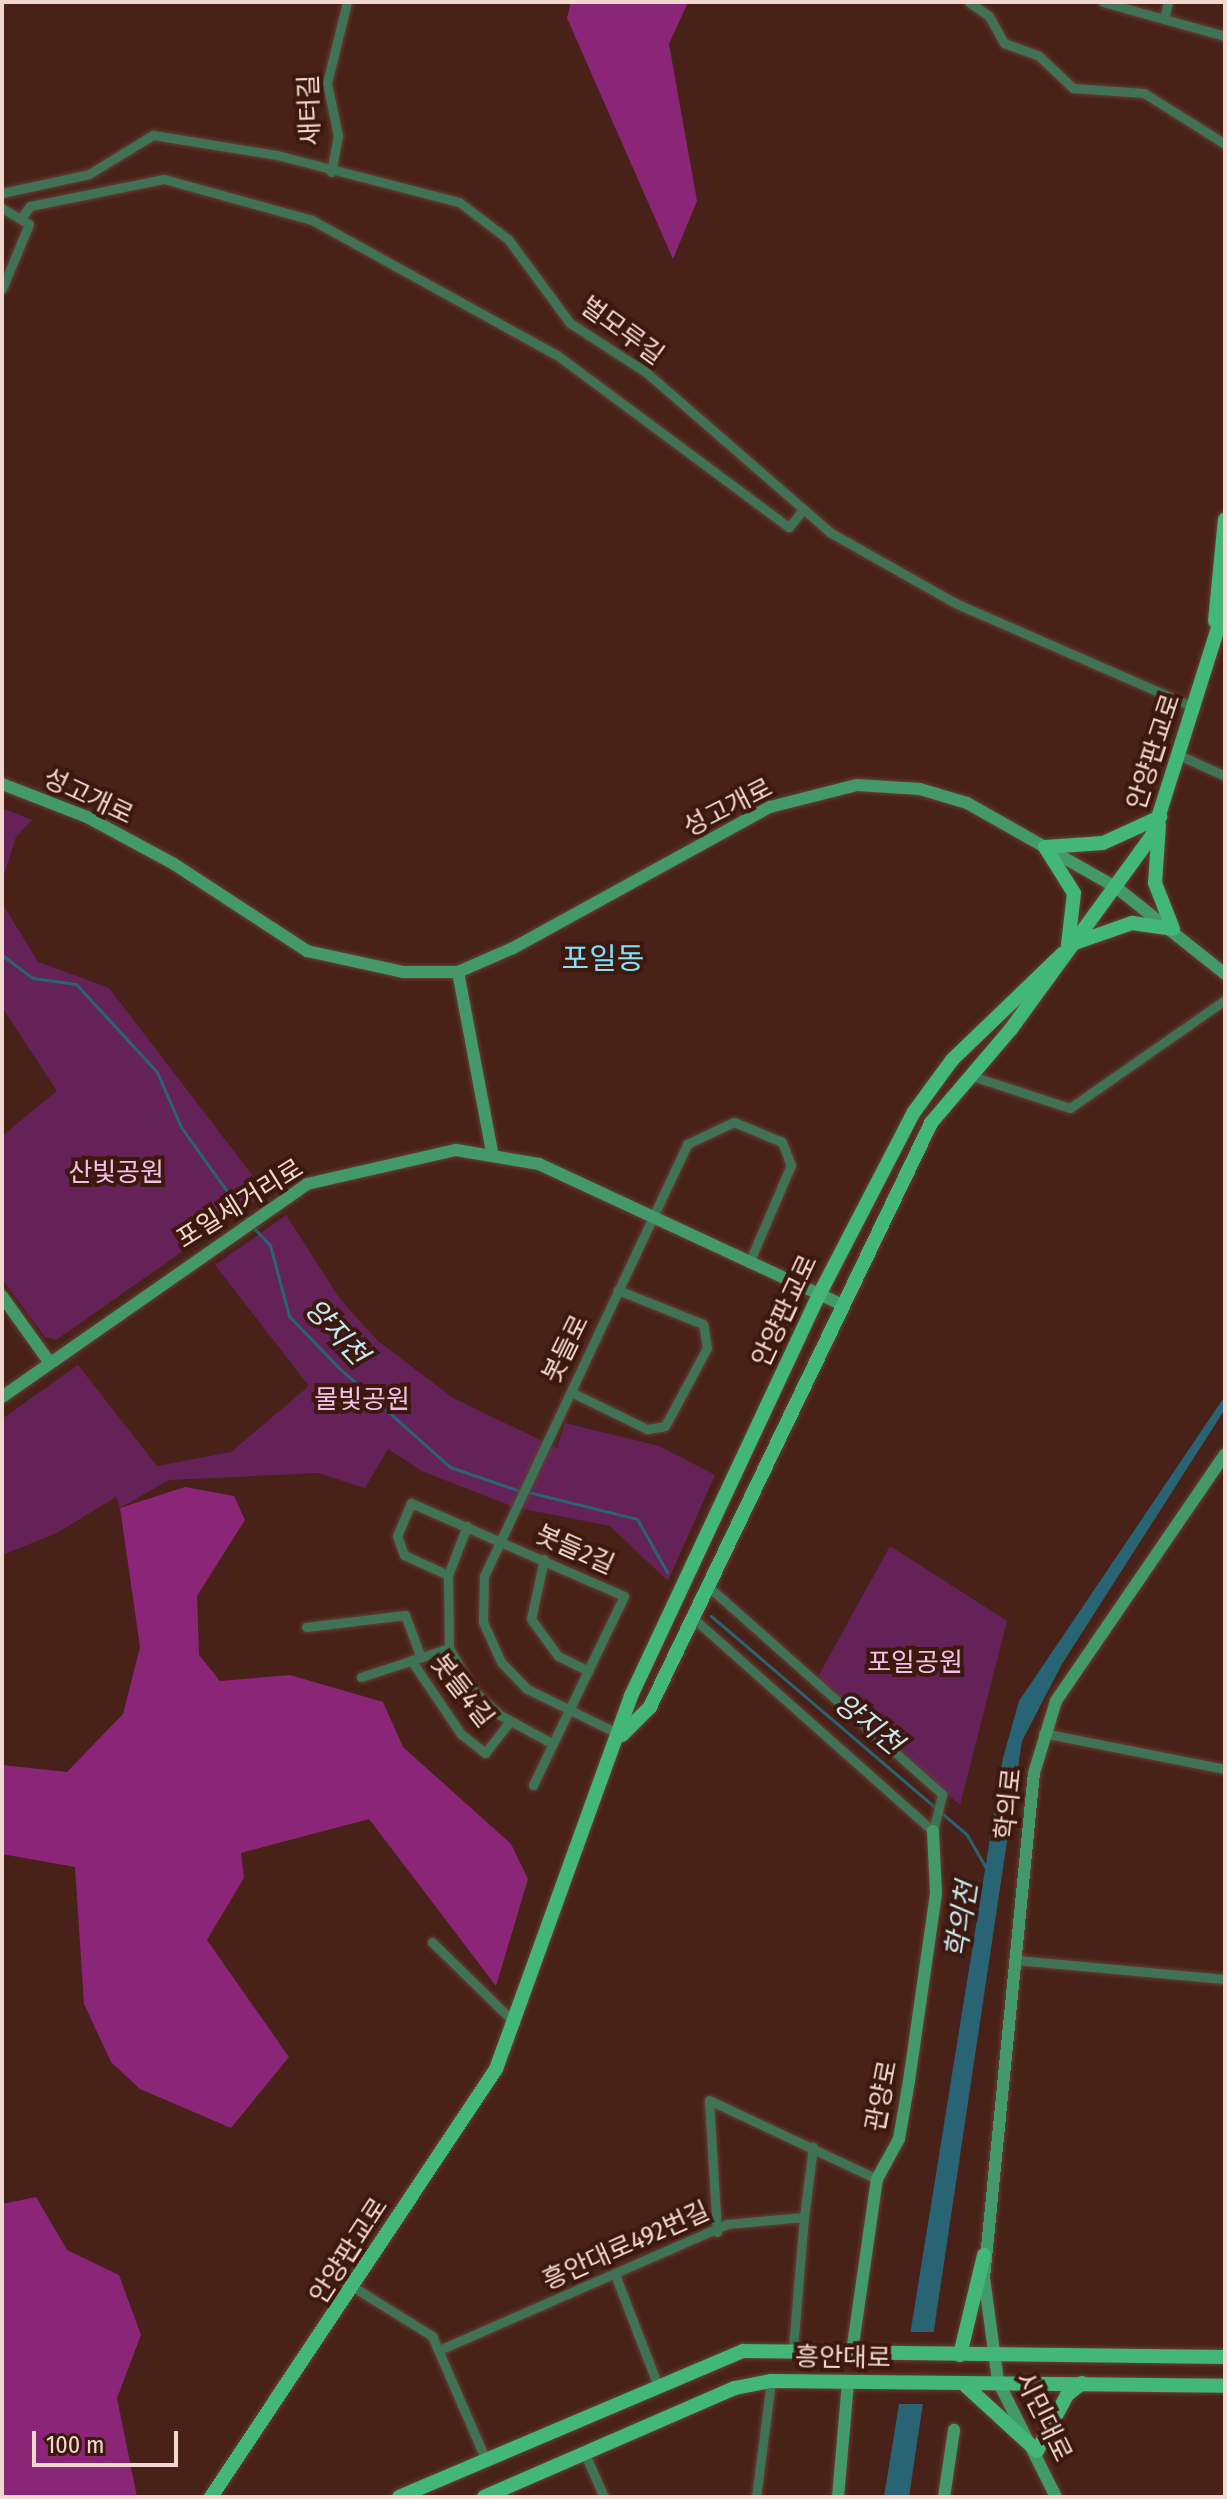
<!DOCTYPE html>
<meta charset="utf-8">
<style>
body{margin:0}
#map{position:relative;width:1227px;height:2499px;overflow:hidden;background:#482218;font-family:"Fira Sans Condensed","Noto Sans KR",sans-serif}
div>[style]{position:absolute}
.green>*{inset:0;background:#652258}
.forest>*{inset:0;background:#8a2578}
.water>*{inset:0;background:#286473}
.pier>*{inset:0;background:#482218}
.stream>*{height:3px;margin:-1.5px;padding:0 1.5px;transform-origin:1.5px;border-radius:1.5px;background:#286473}
.roads{filter:drop-shadow(0 0 2px #633f35) drop-shadow(0 0 2px #633f35)}
.street>*{height:9px;margin:-4.5px;padding:0 4.5px;transform-origin:4.5px;border-radius:4.5px;background:#407355}
.secondary>*{height:12px;margin:-6px;padding:0 6px;transform-origin:6px;border-radius:6px;background:#439969}
.primary>*{height:14px;margin:-7px;padding:0 7px;transform-origin:7px;border-radius:7px;background:#42b779}
span{translate:-50% -50%;white-space:nowrap;text-align:center;line-height:1.15;-webkit-text-stroke:8px #3d180e;paint-order:stroke}
.street-label{font-size:26px;color:#f1d7d0}
.park-label{font-size:26px;color:#f4bfe6}
.water-label{font-size:28px;color:#c5e8f2;font-style:italic}
.quarter-label{font-size:30px;color:#7ee2fb}
.frame{position:absolute;inset:0;border:4px solid #f1d7d0;pointer-events:none}
.scale{position:absolute;left:32px;top:2431px;width:146px;height:36px;box-sizing:border-box;border:4px solid #f1d7d0;border-top:0;padding-left:10px;font-size:24px;line-height:28px;white-space:nowrap;color:#f1d7d0;-webkit-text-stroke:6px #3d180e;paint-order:stroke}
</style>
<div id="map">
<div class="green">
<i style="clip-path:polygon(2px 808px,32px 820px,16px 837px,2px 881px)"></i>
<i style="clip-path:polygon(2px 903px,38px 962px,109px 988px,266px 1193px,56px 1340px,45px 1337px,2px 1279px,2px 1136px,57px 1091px,2px 1007px)"></i>
<i style="clip-path:polygon(286px 1215px,340px 1299px,378px 1341px,453px 1398px,557px 1448px,565px 1423px,659px 1446px,715px 1475px,668px 1581px,610px 1526px,514px 1507px,422px 1471px,388px 1449px,365px 1488px,318px 1473px,169px 1480px,120px 1508px,116px 1497px,57px 1533px,2px 1555px,2px 1419px,78px 1365px,157px 1466px,231px 1452px,309px 1386px,215px 1265px)"></i>
<i style="clip-path:polygon(890px 1546px,1007px 1621px,960px 1805px,815px 1682px)"></i>
</div>
<div class="forest">
<i style="clip-path:polygon(571px 2px,688px 2px,669px 44px,697px 201px,673px 259px,567px 18px)"></i>
<i style="clip-path:polygon(185px 1487px,234px 1496px,245px 1520px,197px 1596px,199px 1655px,220px 1681px,290px 1675px,383px 1702px,403px 1747px,511px 1844px,528px 1879px,496px 1986px,369px 1819px,241px 1853px,244px 1878px,207px 1940px,289px 2057px,231px 2128px,140px 2089px,111px 2062px,84px 2004px,75px 1867px,2px 1854px,2px 1765px,67px 1772px,123px 1714px,140px 1647px,120px 1508px)"></i>
<i style="clip-path:polygon(36px 2197px,67px 2250px,119px 2275px,141px 2335px,117px 2398px,137px 2497px,2px 2497px,2px 2204px)"></i>
</div>
<div class="water">
<i style="clip-path:polygon(1225px 1396px,1225px 1409px,1062px 1664px,1022px 1741px,909px 2497px,884px 2497px,1003px 1758px,1019px 1701px)"></i>
</div>
<div class="pier">
<i style="clip-path:polygon(903px 2332px,938px 2332px,926px 2404px,893px 2404px)"></i>
</div>
<div class="stream">
<i style="left:2px;top:955px;width:39px;rotate:37deg"></i>
<i style="left:33px;top:978px;width:43px;rotate:7.9deg"></i>
<i style="left:76px;top:984px;width:120px;rotate:47.4deg"></i>
<i style="left:157px;top:1072px;width:60px;rotate:66.4deg"></i>
<i style="left:181px;top:1127px;width:117px;rotate:54.4deg"></i>
<i style="left:254px;top:1228px;width:23px;rotate:47deg"></i>
<i style="left:270px;top:1245px;width:73px;rotate:75deg"></i>
<i style="left:289px;top:1316px;width:71px;rotate:46.1deg"></i>
<i style="left:338px;top:1367px;width:150px;rotate:41.8deg"></i>
<i style="left:450px;top:1467px;width:74px;rotate:18.9deg"></i>
<i style="left:528px;top:1492px;width:112px;rotate:13.9deg"></i>
<i style="left:637px;top:1519px;width:61px;rotate:60.5deg"></i>
<i style="left:711px;top:1616px;width:337px;rotate:40.5deg"></i>
<i style="left:967px;top:1835px;width:39px;rotate:60deg"></i>
</div>
<div class="roads">
<div class="street">
<i style="left:969px;top:2px;width:24px;rotate:35deg"></i>
<i style="left:989px;top:16px;width:31px;rotate:61deg"></i>
<i style="left:1004px;top:43px;width:37px;rotate:20deg"></i>
<i style="left:1039px;top:56px;width:47px;rotate:43.3deg"></i>
<i style="left:1073px;top:88px;width:71px;rotate:4deg"></i>
<i style="left:1144px;top:93px;width:96px;rotate:32.2deg"></i>
<i style="left:1103px;top:2px;width:127px;rotate:15.6deg"></i>
<i style="left:1164px;top:19px;width:17px;rotate:-77deg"></i>
<i style="left:331px;top:172px;width:37px;rotate:-79deg"></i>
<i style="left:338px;top:136px;width:54px;rotate:-101.7deg"></i>
<i style="left:327px;top:83px;width:83px;rotate:-76.1deg"></i>
<i style="left:2px;top:193px;width:89px;rotate:-12.3deg"></i>
<i style="left:89px;top:174px;width:75px;rotate:-31.4deg"></i>
<i style="left:153px;top:135px;width:126px;rotate:9.2deg"></i>
<i style="left:277px;top:155px;width:188px;rotate:14.5deg"></i>
<i style="left:459px;top:202px;width:61px;rotate:37.1deg"></i>
<i style="left:508px;top:239px;width:104px;rotate:53.6deg"></i>
<i style="left:570px;top:323px;width:92px;rotate:33deg"></i>
<i style="left:647px;top:373px;width:244px;rotate:41deg"></i>
<i style="left:831px;top:533px;width:142px;rotate:29.4deg"></i>
<i style="left:955px;top:603px;width:262px;rotate:23.6deg"></i>
<i style="left:2px;top:208px;width:31px;rotate:31deg"></i>
<i style="left:29px;top:224px;width:70px;rotate:112.6deg"></i>
<i style="left:21px;top:218px;width:15px;rotate:-53deg"></i>
<i style="left:30px;top:206px;width:137px;rotate:-11.4deg"></i>
<i style="left:164px;top:179px;width:154px;rotate:15.5deg"></i>
<i style="left:312px;top:220px;width:280px;rotate:28.9deg"></i>
<i style="left:557px;top:355px;width:289px;rotate:36.6deg"></i>
<i style="left:789px;top:527px;width:19px;rotate:-51deg"></i>
<i style="left:1181px;top:756px;width:48px;rotate:24.4deg"></i>
<i style="left:969px;top:1075px;width:106px;rotate:18.1deg"></i>
<i style="left:1070px;top:1108px;width:189px;rotate:-34.9deg"></i>
<i style="left:571px;top:1392px;width:85px;rotate:26deg"></i>
<i style="left:647px;top:1429px;width:18px;rotate:-9deg"></i>
<i style="left:665px;top:1426px;width:89px;rotate:-61.7deg"></i>
<i style="left:707px;top:1348px;width:24px;rotate:-99deg"></i>
<i style="left:703px;top:1324px;width:92px;rotate:-158.2deg"></i>
<i style="left:467px;top:1526px;width:53px;rotate:111.2deg"></i>
<i style="left:448px;top:1575px;width:73px;rotate:89.2deg"></i>
<i style="left:449px;top:1648px;width:47px;rotate:60.7deg"></i>
<i style="left:472px;top:1689px;width:38px;rotate:43deg"></i>
<i style="left:500px;top:1715px;width:60px;rotate:28.7deg"></i>
<i style="left:544px;top:1559px;width:61px;rotate:102.2deg"></i>
<i style="left:531px;top:1619px;width:46px;rotate:53.9deg"></i>
<i style="left:558px;top:1656px;width:34px;rotate:26deg"></i>
<i style="left:448px;top:1575px;width:48px;rotate:-155.6deg"></i>
<i style="left:404px;top:1555px;width:20px;rotate:-110deg"></i>
<i style="left:397px;top:1536px;width:36px;rotate:-67deg"></i>
<i style="left:411px;top:1503px;width:232px;rotate:23.6deg"></i>
<i style="left:624px;top:1596px;width:210px;rotate:115.7deg"></i>
<i style="left:693px;top:1618px;width:321px;rotate:41.6deg"></i>
<i style="left:933px;top:1831px;width:38px;rotate:-76deg"></i>
<i style="left:942px;top:1794px;width:313px;rotate:-138.4deg"></i>
<i style="left:306px;top:1627px;width:100px;rotate:-6.9deg"></i>
<i style="left:405px;top:1615px;width:43px;rotate:69.4deg"></i>
<i style="left:411px;top:1660px;width:89px;rotate:56deg"></i>
<i style="left:461px;top:1734px;width:31px;rotate:38deg"></i>
<i style="left:485px;top:1753px;width:41px;rotate:-52deg"></i>
<i style="left:361px;top:1677px;width:93px;rotate:-18.2deg"></i>
<i style="left:1043px;top:1733px;width:186px;rotate:11.2deg"></i>
<i style="left:621px;top:1735px;width:105px;rotate:-153.9deg"></i>
<i style="left:527px;top:1689px;width:37px;rotate:-134deg"></i>
<i style="left:501px;top:1662px;width:44px;rotate:-114.2deg"></i>
<i style="left:483px;top:1622px;width:46px;rotate:-88.8deg"></i>
<i style="left:484px;top:1576px;width:477px;rotate:-64.8deg"></i>
<i style="left:687px;top:1144px;width:52px;rotate:-25.1deg"></i>
<i style="left:734px;top:1122px;width:52px;rotate:22.6deg"></i>
<i style="left:782px;top:1142px;width:25px;rotate:69deg"></i>
<i style="left:791px;top:1165px;width:107px;rotate:113.2deg"></i>
<i style="left:432px;top:1942px;width:116px;rotate:44.3deg"></i>
<i style="left:1015px;top:1960px;width:211px;rotate:5.2deg"></i>
<i style="left:804px;top:2217px;width:71px;rotate:-82.7deg"></i>
<i style="left:717px;top:2232px;width:132px;rotate:-93.5deg"></i>
<i style="left:709px;top:2100px;width:186px;rotate:25.2deg"></i>
<i style="left:616px;top:2277px;width:114px;rotate:68.9deg"></i>
<i style="left:355px;top:2288px;width:91px;rotate:31.9deg"></i>
<i style="left:432px;top:2336px;width:135px;rotate:66.5deg"></i>
<i style="left:439px;top:2350px;width:314px;rotate:-23.6deg"></i>
<i style="left:727px;top:2224px;width:77px;rotate:-5.2deg"></i>
<i style="left:804px;top:2217px;width:130px;rotate:94.8deg"></i>
<i style="left:585px;top:2454px;width:47px;rotate:66.2deg"></i>
<i style="left:756px;top:2497px;width:117px;rotate:-82.6deg"></i>
</div>
<div class="secondary">
<i style="left:2px;top:784px;width:91px;rotate:21.2deg"></i>
<i style="left:87px;top:817px;width:99px;rotate:28.4deg"></i>
<i style="left:174px;top:864px;width:159px;rotate:33.2deg"></i>
<i style="left:307px;top:951px;width:98px;rotate:12.3deg"></i>
<i style="left:403px;top:972px;width:55px"></i>
<i style="left:458px;top:972px;width:60px;rotate:-23.6deg"></i>
<i style="left:513px;top:948px;width:293px;rotate:-28.8deg"></i>
<i style="left:770px;top:807px;width:90px;rotate:-14.2deg"></i>
<i style="left:857px;top:785px;width:63px;rotate:3.6deg"></i>
<i style="left:920px;top:789px;width:49px;rotate:16.6deg"></i>
<i style="left:967px;top:803px;width:172px;rotate:29.5deg"></i>
<i style="left:1117px;top:888px;width:138px;rotate:38.5deg"></i>
<i style="left:458px;top:972px;width:183px;rotate:79.3deg"></i>
<i style="left:2px;top:1296px;width:82px;rotate:54.4deg"></i>
<i style="left:2px;top:1397px;width:372px;rotate:-34.9deg"></i>
<i style="left:307px;top:1184px;width:153px;rotate:-12.9deg"></i>
<i style="left:456px;top:1150px;width:84px;rotate:9.6deg"></i>
<i style="left:539px;top:1164px;width:335px;rotate:24.9deg"></i>
<i style="left:852px;top:2352px;width:175px;rotate:-81.8deg"></i>
<i style="left:877px;top:2179px;width:46px;rotate:-61.2deg"></i>
<i style="left:899px;top:2139px;width:59px;rotate:-80.2deg"></i>
<i style="left:909px;top:2081px;width:190px;rotate:-81.8deg"></i>
<i style="left:936px;top:1893px;width:62px;rotate:-92.8deg"></i>
<i style="left:838px;top:2497px;width:115px;rotate:-85deg"></i>
<i style="left:944px;top:2497px;width:68px;rotate:-81.5deg"></i>
<i style="left:1056px;top:2497px;width:130px;rotate:-116.6deg"></i>
<i style="left:998px;top:2381px;width:104px;rotate:-97.7deg"></i>
<i style="left:984px;top:2278px;width:507px;rotate:-84.35deg"></i>
<i style="left:1034px;top:1773px;width:75px;rotate:-73deg"></i>
<i style="left:1056px;top:1701px;width:299px;rotate:-55.6deg"></i>
</div>
<div class="primary">
<i style="left:1215px;top:621px;width:102px;rotate:-84.4deg"></i>
<i style="left:1159px;top:825px;width:58px;rotate:93.9deg"></i>
<i style="left:1155px;top:883px;width:49px;rotate:68.6deg"></i>
<i style="left:1045px;top:847px;width:58px;rotate:-3.9deg"></i>
<i style="left:1103px;top:843px;width:63px;rotate:-24.5deg"></i>
<i style="left:1045px;top:847px;width:54px;rotate:57.8deg"></i>
<i style="left:1074px;top:893px;width:52px;rotate:96.6deg"></i>
<i style="left:1072px;top:944px;width:64px;rotate:-19.3deg"></i>
<i style="left:1132px;top:923px;width:41px;rotate:8.3deg"></i>
<i style="left:622px;top:1735px;width:40px;rotate:-45deg"></i>
<i style="left:650px;top:1707px;width:648px;rotate:-64.3deg"></i>
<i style="left:931px;top:1123px;width:123px;rotate:-49.6deg"></i>
<i style="left:1011px;top:1029px;width:241px;rotate:-53.9deg"></i>
<i style="left:1153px;top:834px;width:240px;rotate:-72.5deg"></i>
<i style="left:960px;top:2355px;width:103px;rotate:-76.5deg"></i>
<i style="left:966px;top:2386px;width:96px;rotate:42.5deg"></i>
<i style="left:1037px;top:2451px;width:64px;rotate:-61.8deg"></i>
<i style="left:1067px;top:2395px;width:19px;rotate:-39deg"></i>
<i style="left:211px;top:2497px;width:514px;rotate:-56.34deg"></i>
<i style="left:496px;top:2069px;width:397px;rotate:-70.1deg"></i>
<i style="left:631px;top:1696px;width:443px;rotate:-64.9deg"></i>
<i style="left:819px;top:1295px;width:206px;rotate:-62.6deg"></i>
<i style="left:914px;top:1112px;width:64px;rotate:-53.8deg"></i>
<i style="left:952px;top:1060px;width:154px;rotate:-43.9deg"></i>
<i style="left:399px;top:2497px;width:374px;rotate:-23deg"></i>
<i style="left:743px;top:2351px;width:482px;rotate:0.7deg"></i>
<i style="left:484px;top:2497px;width:274px;rotate:-23.5deg"></i>
<i style="left:735px;top:2388px;width:37px;rotate:-11deg"></i>
<i style="left:771px;top:2381px;width:454px;rotate:0.6deg"></i>
</div>
</div>
<div class="street-label">
<span style="left:310px;top:110px;rotate:-92deg">새터길</span>
<span style="left:622px;top:331px;rotate:36deg">벌모루길</span>
<span style="left:1154px;top:752px;rotate:-72deg">안양판교로</span>
<span style="left:88px;top:797px;rotate:25deg">성고개로</span>
<span style="left:728px;top:808px;rotate:-27deg">성고개로</span>
<span style="left:240px;top:1204px;rotate:-32deg">포일세거리로</span>
<span style="left:785px;top:1311px;rotate:-65deg">안양판교로</span>
<span style="left:566px;top:1349px;rotate:-64deg">봇들로</span>
<span style="left:575px;top:1550px;rotate:24deg">봇들2길</span>
<span style="left:462px;top:1691px;rotate:52deg">봇들4길</span>
<span style="left:1009px;top:1804px;rotate:-84deg">학의로</span>
<span style="left:882px;top:2096px;rotate:-79deg">관양로</span>
<span style="left:626px;top:2246px;rotate:-24deg">흥안대로492번길</span>
<span style="left:349px;top:2251px;rotate:-57deg">안양판교로</span>
<span style="left:843px;top:2358px;rotate:1deg">흥안대로</span>
<span style="left:1043px;top:2417px;rotate:64deg">시민대로</span>
</div>
<div class="park-label">
<span style="left:116px;top:1173px">산빛공원</span>
<span style="left:362px;top:1400px">물빛공원</span>
<span style="left:915px;top:1663px">포일공원</span>
</div>
<div class="water-label">
<span style="left:336px;top:1332px;rotate:47deg">양지천</span>
<span style="left:868px;top:1724px;rotate:39deg">양지천</span>
<span style="left:962px;top:1920px;rotate:-81deg">학의천</span>
</div>
<div class="quarter-label">
<span style="left:603px;top:959px">포일동</span>
</div>
<div class="frame"></div>
<div class="scale">100 m</div>
</div>
